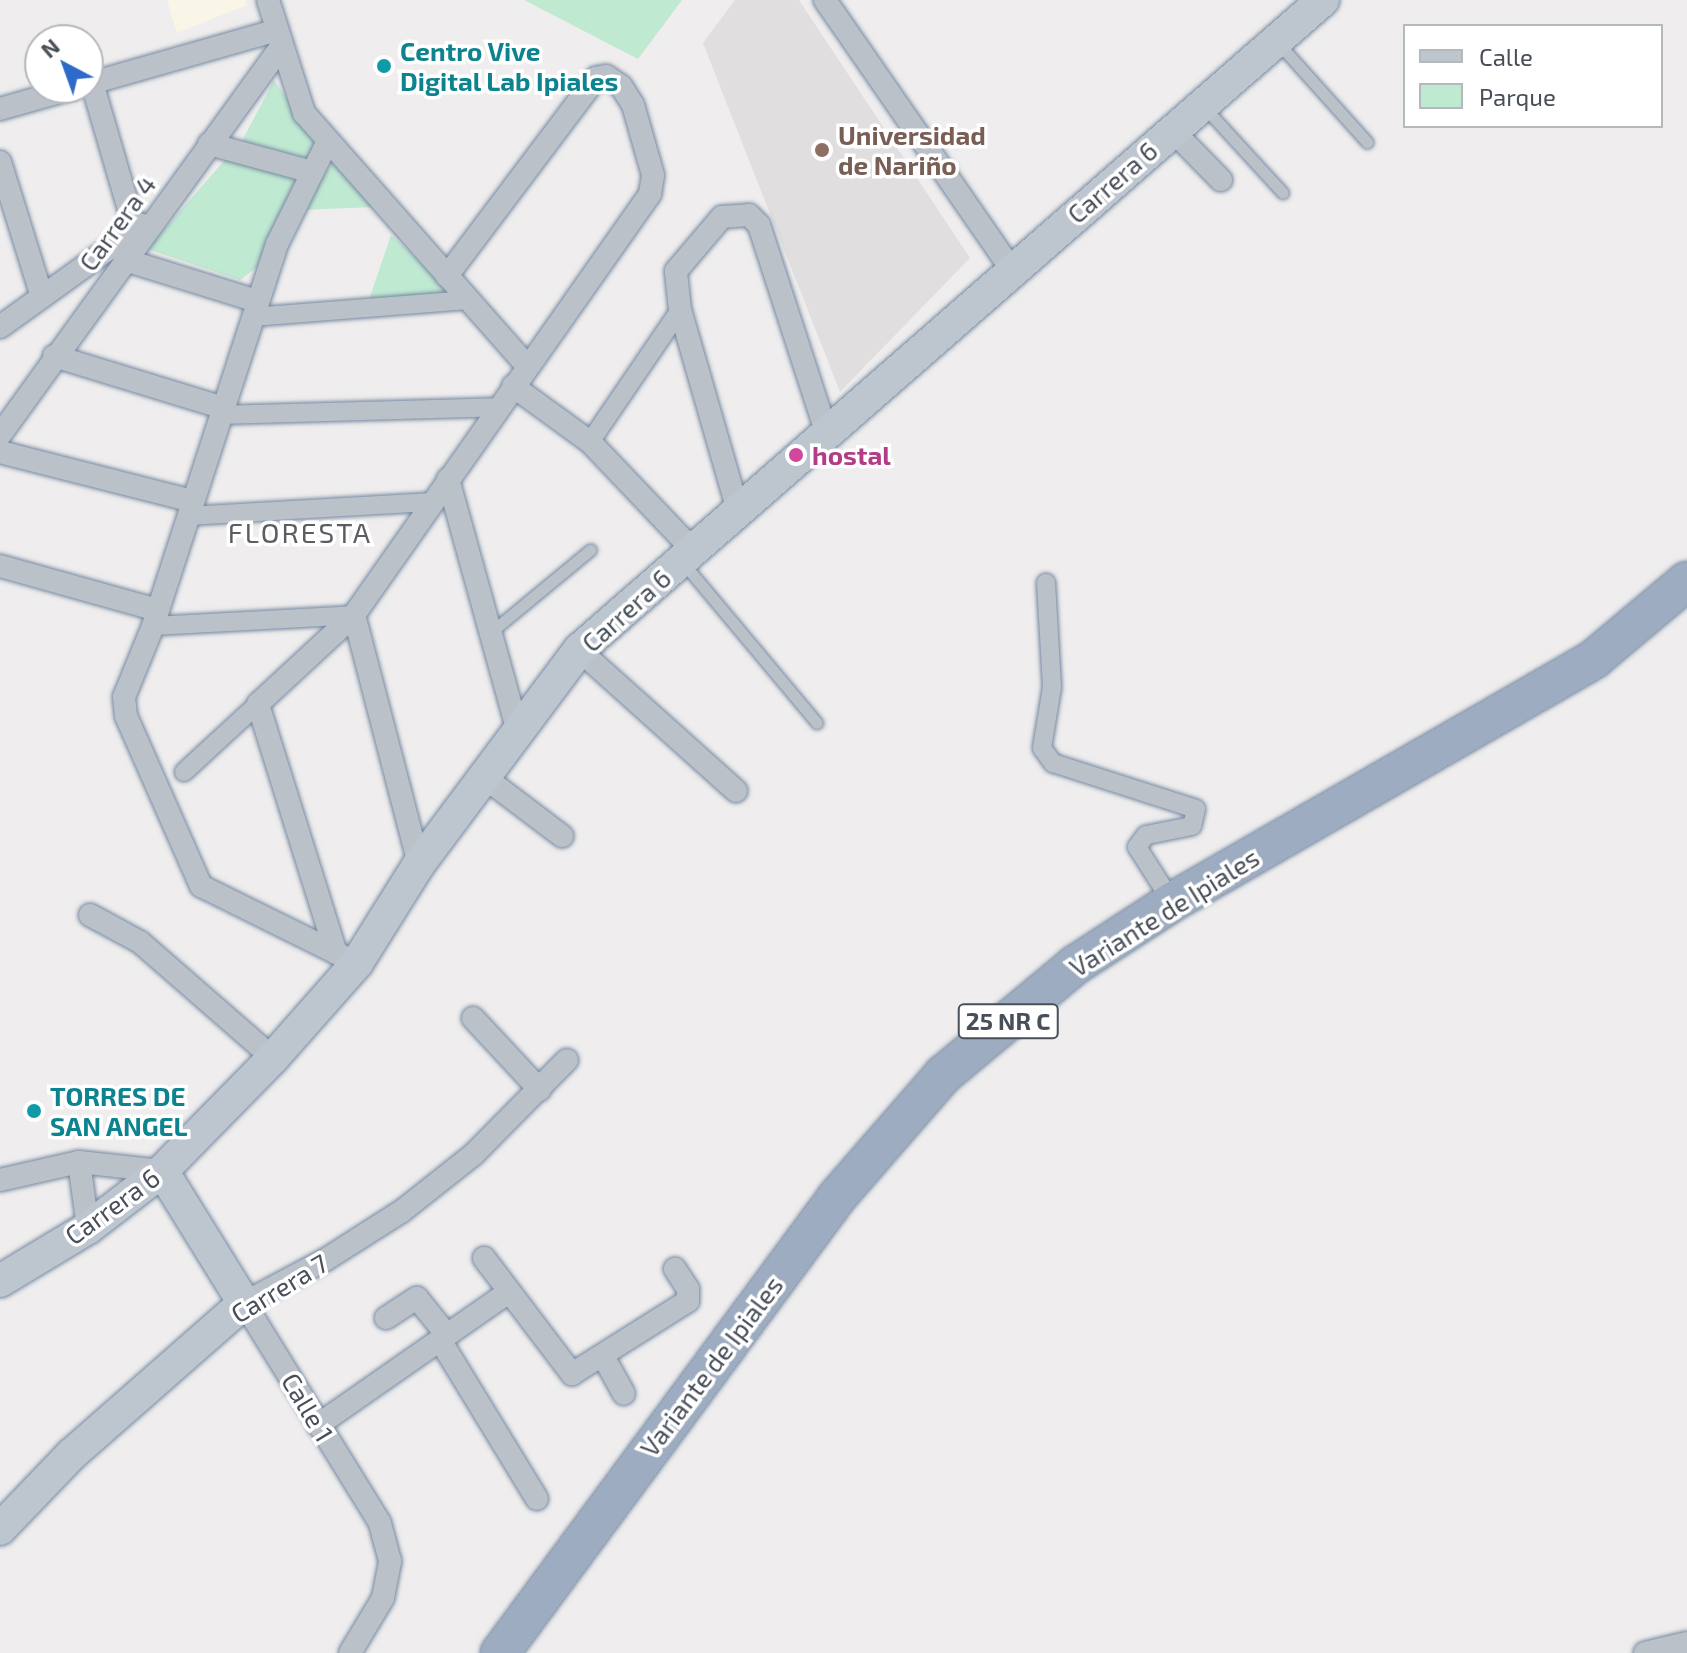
<!DOCTYPE html>
<meta charset="utf-8">
<style>
body{margin:0}
#map{position:relative;width:1687px;height:1653px;overflow:hidden;background:#efeded;font-family:"Exo 2",sans-serif}
div>[style]{position:absolute}
.commercial>*{inset:0;background:#f9f5e7}
.education>*{inset:0;background:#e0dede}
.green>*{inset:0;background:#c0e9d2}
.roads{filter:drop-shadow(0 0 2px #7589a2) drop-shadow(0 0 2px #7589a2)}
.service>*{height:11px;margin:-5.5px;padding:0 5.5px;transform-origin:5.5px;border-radius:5.5px;background:#bac1c8}
.pedestrian>*{height:18px;margin:-9px;padding:0 9px;transform-origin:9px;border-radius:9px;background:#bac1c8}
.minor>*{height:22px;margin:-11px;padding:0 11px;transform-origin:11px;border-radius:11px;background:#bac1c8}
.secondary>*{height:32px;margin:-16px;padding:0 16px;transform-origin:16px;border-radius:16px;background:#bdc5cf}
.trunk>*{height:38px;margin:-19px;padding:0 19px;transform-origin:19px;border-radius:19px;background:#9dacc0}
.dots>*{width:22px;height:22px;translate:-50% -50%;box-sizing:border-box;border:4px solid #fff;border-radius:50%}
span{translate:-50% -50%;white-space:nowrap;text-align:center;line-height:1.15;-webkit-text-stroke:7px #fff;paint-order:stroke}
.shield-label span{padding:2px 6px;background:#fff;border:2px solid;border-radius:6px;-webkit-text-stroke-width:0}
.shield-label{font-size:24px;color:#484f58;font-weight:700}
.culture-label{font-size:26px;color:#0d838f;font-weight:700}
.left{translate:0 -50%;text-align:left}
.education-label{font-size:26px;color:#785e54;font-weight:700}
.street-label{font-size:26px;color:#484f58}
.hotel-label{font-size:26px;color:#b23c85;font-weight:700}
.neighbourhood-label{font-size:28px;color:#5b5d61;letter-spacing:2px}
.legend{position:absolute;left:1403px;top:24px;width:260px;height:104px;box-sizing:border-box;background:#fff;border:2px solid #b6b9bc;margin:0;padding:10px 14px;list-style:none;font-size:24px;color:#484f58}
.legend li{display:flex;align-items:center;gap:16px;height:40px}
.legend b{width:40px;border:2px solid #b6b9bc}
.north{position:absolute;left:24px;top:24px;width:80px;height:80px;box-sizing:border-box;background:#fff;border:2px solid #b6b9bc;border-radius:50%;rotate:319deg;font-size:22px;font-weight:700;line-height:32px;text-align:center;color:#484f58}
.north::after{content:'';display:block;margin:auto;width:28px;height:36px;background:#2e6ac9;clip-path:polygon(50% 0,100% 100%,50% 72%,0 100%)}
</style>
<div id="map">
<div class="commercial">
<i style="clip-path:polygon(167px 0,245px 0,247px 5px,177px 33px)"></i>
</div>
<div class="education">
<i style="clip-path:polygon(735px 0,799px 0,970px 258px,840px 392px,703px 43px)"></i>
</div>
<div class="green">
<i style="clip-path:polygon(524px 0,682px 0,638px 59px)"></i>
<i style="clip-path:polygon(274px 80px,321px 148px,306px 158px,242px 141px)"></i>
<i style="clip-path:polygon(230px 154px,288px 170px,295px 182px,260px 265px,240px 280px,147px 249px)"></i>
<i style="clip-path:polygon(332px 163px,375px 207px,300px 210px)"></i>
<i style="clip-path:polygon(391px 235px,455px 294px,369px 300px)"></i>
</div>
<div class="roads">
<div class="service">
<i style="left:1279px;top:44px;width:132px;rotate:48.1deg"></i>
<i style="left:1205px;top:108px;width:115px;rotate:47.5deg"></i>
<i style="left:684px;top:564px;width:207px;rotate:50.1deg"></i>
<i style="left:491px;top:632px;width:129px;rotate:-39.6deg"></i>
</div>
<div class="pedestrian">
<i style="left:252px;top:317px;width:217px;rotate:-4.5deg"></i>
<i style="left:219px;top:415px;width:279px;rotate:-1.6deg"></i>
<i style="left:590px;top:442px;width:160px;rotate:-55.7deg"></i>
<i style="left:188px;top:516px;width:245px;rotate:-3.3deg"></i>
<i style="left:1046px;top:583px;width:104px;rotate:86.7deg"></i>
<i style="left:1052px;top:687px;width:62px;rotate:99.3deg"></i>
<i style="left:1042px;top:748px;width:19px;rotate:54deg"></i>
<i style="left:1053px;top:763px;width:150px;rotate:17.8deg"></i>
<i style="left:1196px;top:809px;width:17px;rotate:103deg"></i>
<i style="left:1192px;top:826px;width:47px;rotate:168.9deg"></i>
<i style="left:1146px;top:835px;width:15px;rotate:127deg"></i>
<i style="left:1137px;top:847px;width:65px;rotate:57.5deg"></i>
<i style="left:153px;top:626px;width:201px;rotate:-3.1deg"></i>
<i style="left:184px;top:772px;width:100px;rotate:-42.6deg"></i>
</div>
<div class="minor">
<i style="left:268px;top:0;width:119px;rotate:72.3deg"></i>
<i style="left:304px;top:113px;width:337px;rotate:48.6deg"></i>
<i style="left:825px;top:0;width:328px;rotate:55.3deg"></i>
<i style="left:92px;top:83px;width:153px;rotate:73.7deg"></i>
<i style="left:88px;top:84px;width:197px;rotate:-15.9deg"></i>
<i style="left:0;top:109px;width:76px;rotate:-16deg"></i>
<i style="left:1172px;top:130px;width:70px;rotate:45.6deg"></i>
<i style="left:327px;top:143px;width:113px;rotate:116.3deg"></i>
<i style="left:277px;top:244px;width:402px;rotate:108deg"></i>
<i style="left:153px;top:626px;width:77px;rotate:112.2deg"></i>
<i style="left:124px;top:697px;width:19px;rotate:84deg"></i>
<i style="left:126px;top:716px;width:186px;rotate:66.2deg"></i>
<i style="left:201px;top:886px;width:174px;rotate:26.3deg"></i>
<i style="left:209px;top:144px;width:107px;rotate:15.2deg"></i>
<i style="left:0;top:162px;width:141px;rotate:72.7deg"></i>
<i style="left:125px;top:260px;width:138px;rotate:17.3deg"></i>
<i style="left:0;top:327px;width:175px;rotate:-35.7deg"></i>
<i style="left:54px;top:356px;width:175px;rotate:17deg"></i>
<i style="left:513px;top:386px;width:95px;rotate:36deg"></i>
<i style="left:590px;top:442px;width:148px;rotate:46.4deg"></i>
<i style="left:0;top:435px;width:480px;rotate:-54.1deg"></i>
<i style="left:0;top:452px;width:198px;rotate:14.3deg"></i>
<i style="left:448px;top:479px;width:258px;rotate:74.5deg"></i>
<i style="left:737px;top:507px;width:205px;rotate:-106.1deg"></i>
<i style="left:680px;top:310px;width:39px;rotate:-96deg"></i>
<i style="left:676px;top:271px;width:71px;rotate:-49.6deg"></i>
<i style="left:722px;top:217px;width:27px;rotate:-4deg"></i>
<i style="left:749px;top:215px;width:14px;rotate:45deg"></i>
<i style="left:759px;top:225px;width:217px;rotate:72deg"></i>
<i style="left:0;top:566px;width:164px;rotate:15.6deg"></i>
<i style="left:579px;top:650px;width:211px;rotate:41.9deg"></i>
<i style="left:484px;top:777px;width:98px;rotate:37.1deg"></i>
<i style="left:419px;top:864px;width:257px;rotate:-104.6deg"></i>
<i style="left:354px;top:615px;width:515px;rotate:-54.89deg"></i>
<i style="left:650px;top:194px;width:19px;rotate:-81deg"></i>
<i style="left:653px;top:175px;width:73px;rotate:-105.9deg"></i>
<i style="left:633px;top:105px;width:22px;rotate:-122deg"></i>
<i style="left:621px;top:86px;width:18px;rotate:-146deg"></i>
<i style="left:606px;top:76px;width:10px;rotate:169deg"></i>
<i style="left:596px;top:78px;width:248px;rotate:127deg"></i>
<i style="left:90px;top:915px;width:57px;rotate:28.4deg"></i>
<i style="left:140px;top:942px;width:176px;rotate:41.1deg"></i>
<i style="left:336px;top:953px;width:261px;rotate:-107.4deg"></i>
<i style="left:258px;top:704px;width:131px;rotate:-42.8deg"></i>
<i style="left:473px;top:1018px;width:98px;rotate:47.1deg"></i>
<i style="left:79px;top:1162px;width:67px;rotate:82.2deg"></i>
<i style="left:0;top:1180px;width:81px;rotate:-12.8deg"></i>
<i style="left:79px;top:1162px;width:83px;rotate:6.2deg"></i>
<i style="left:484px;top:1258px;width:146px;rotate:52.8deg"></i>
<i style="left:572px;top:1374px;width:137px;rotate:-32.2deg"></i>
<i style="left:688px;top:1301px;width:12px;rotate:-90deg"></i>
<i style="left:688px;top:1289px;width:24px;rotate:-123deg"></i>
<i style="left:386px;top:1318px;width:37px;rotate:-33deg"></i>
<i style="left:417px;top:1298px;width:48px;rotate:51deg"></i>
<i style="left:440px;top:1340px;width:186px;rotate:58.6deg"></i>
<i style="left:603px;top:1356px;width:43px;rotate:61.1deg"></i>
<i style="left:318px;top:1425px;width:233px;rotate:-34.9deg"></i>
<i style="left:350px;top:1653px;width:64px;rotate:-59deg"></i>
<i style="left:383px;top:1598px;width:38px;rotate:-79deg"></i>
<i style="left:390px;top:1561px;width:39px;rotate:-105deg"></i>
<i style="left:380px;top:1523px;width:259px;rotate:-121.7deg"></i>
<i style="left:244px;top:1303px;width:92px;rotate:-28deg"></i>
<i style="left:325px;top:1260px;width:91px;rotate:-32.5deg"></i>
<i style="left:402px;top:1211px;width:92px;rotate:-38.4deg"></i>
<i style="left:474px;top:1154px;width:132px;rotate:-45.3deg"></i>
<i style="left:1645px;top:1653px;width:43px;rotate:-13.4deg"></i>
</div>
<div class="secondary">
<i style="left:0;top:1281px;width:103px;rotate:-31.1deg"></i>
<i style="left:88px;top:1228px;width:93px;rotate:-37.6deg"></i>
<i style="left:162px;top:1171px;width:158px;rotate:-45.5deg"></i>
<i style="left:273px;top:1058px;width:127px;rotate:-48.5deg"></i>
<i style="left:357px;top:963px;width:117px;rotate:-57.9deg"></i>
<i style="left:419px;top:864px;width:267px;rotate:-53.2deg"></i>
<i style="left:579px;top:650px;width:988px;rotate:-41.14deg"></i>
<i style="left:0;top:1529px;width:103px;rotate:-46.2deg"></i>
<i style="left:71px;top:1455px;width:230px;rotate:-41.3deg"></i>
<i style="left:244px;top:1303px;width:155px;rotate:-121.8deg"></i>
</div>
<div class="trunk">
<i style="left:500px;top:1653px;width:567px;rotate:-53.53deg"></i>
<i style="left:837px;top:1197px;width:162px;rotate:-49deg"></i>
<i style="left:943px;top:1075px;width:172px;rotate:-39.8deg"></i>
<i style="left:1075px;top:965px;width:116px;rotate:-33deg"></i>
<i style="left:1172px;top:902px;width:487px;rotate:-29.9deg"></i>
<i style="left:1594px;top:659px;width:121px;rotate:-40deg"></i>
</div>
</div>
<div class="dots">
<i style="left:384px;top:66px;background:#0f9aa8"></i>
<i style="left:822px;top:150px;background:#8d6e63"></i>
<i style="left:796px;top:455px;background:#d1479c"></i>
<i style="left:34px;top:1111px;background:#0f9aa8"></i>
</div>
<div class="shield-label">
<span style="left:1008px;top:1021px">25 NR C</span>
</div>
<div class="culture-label">
<span class="left" style="left:400px;top:66px">Centro Vive<br>Digital Lab Ipiales</span>
<span class="left" style="left:50px;top:1111px">TORRES DE<br>SAN ANGEL</span>
</div>
<div class="education-label">
<span class="left" style="left:838px;top:150px">Universidad<br>de Nariño</span>
</div>
<div class="street-label">
<span style="left:1112px;top:182px;rotate:-41deg">Carrera 6</span>
<span style="left:117px;top:223px;rotate:-54deg">Carrera 4</span>
<span style="left:626px;top:610px;rotate:-42deg">Carrera 6</span>
<span style="left:1164px;top:912px;rotate:-32deg">Variante de Ipiales</span>
<span style="left:112px;top:1206px;rotate:-36deg">Carrera 6</span>
<span style="left:279px;top:1288px;rotate:-31deg">Carrera 7</span>
<span style="left:711px;top:1366px;rotate:-53deg">Variante de Ipiales</span>
<span style="left:308px;top:1407px;rotate:59deg">Calle 1</span>
</div>
<div class="hotel-label">
<span class="left" style="left:812px;top:455px">hostal</span>
</div>
<div class="neighbourhood-label">
<span style="left:300px;top:532px">FLORESTA</span>
</div>
<ul class="legend">
<li><b style="height:10px;background:#bdc5cf"></b>Calle</li>
<li><b style="height:22px;background:#c0e9d2"></b>Parque</li>
</ul>
<div class="north">N</div>
</div>
